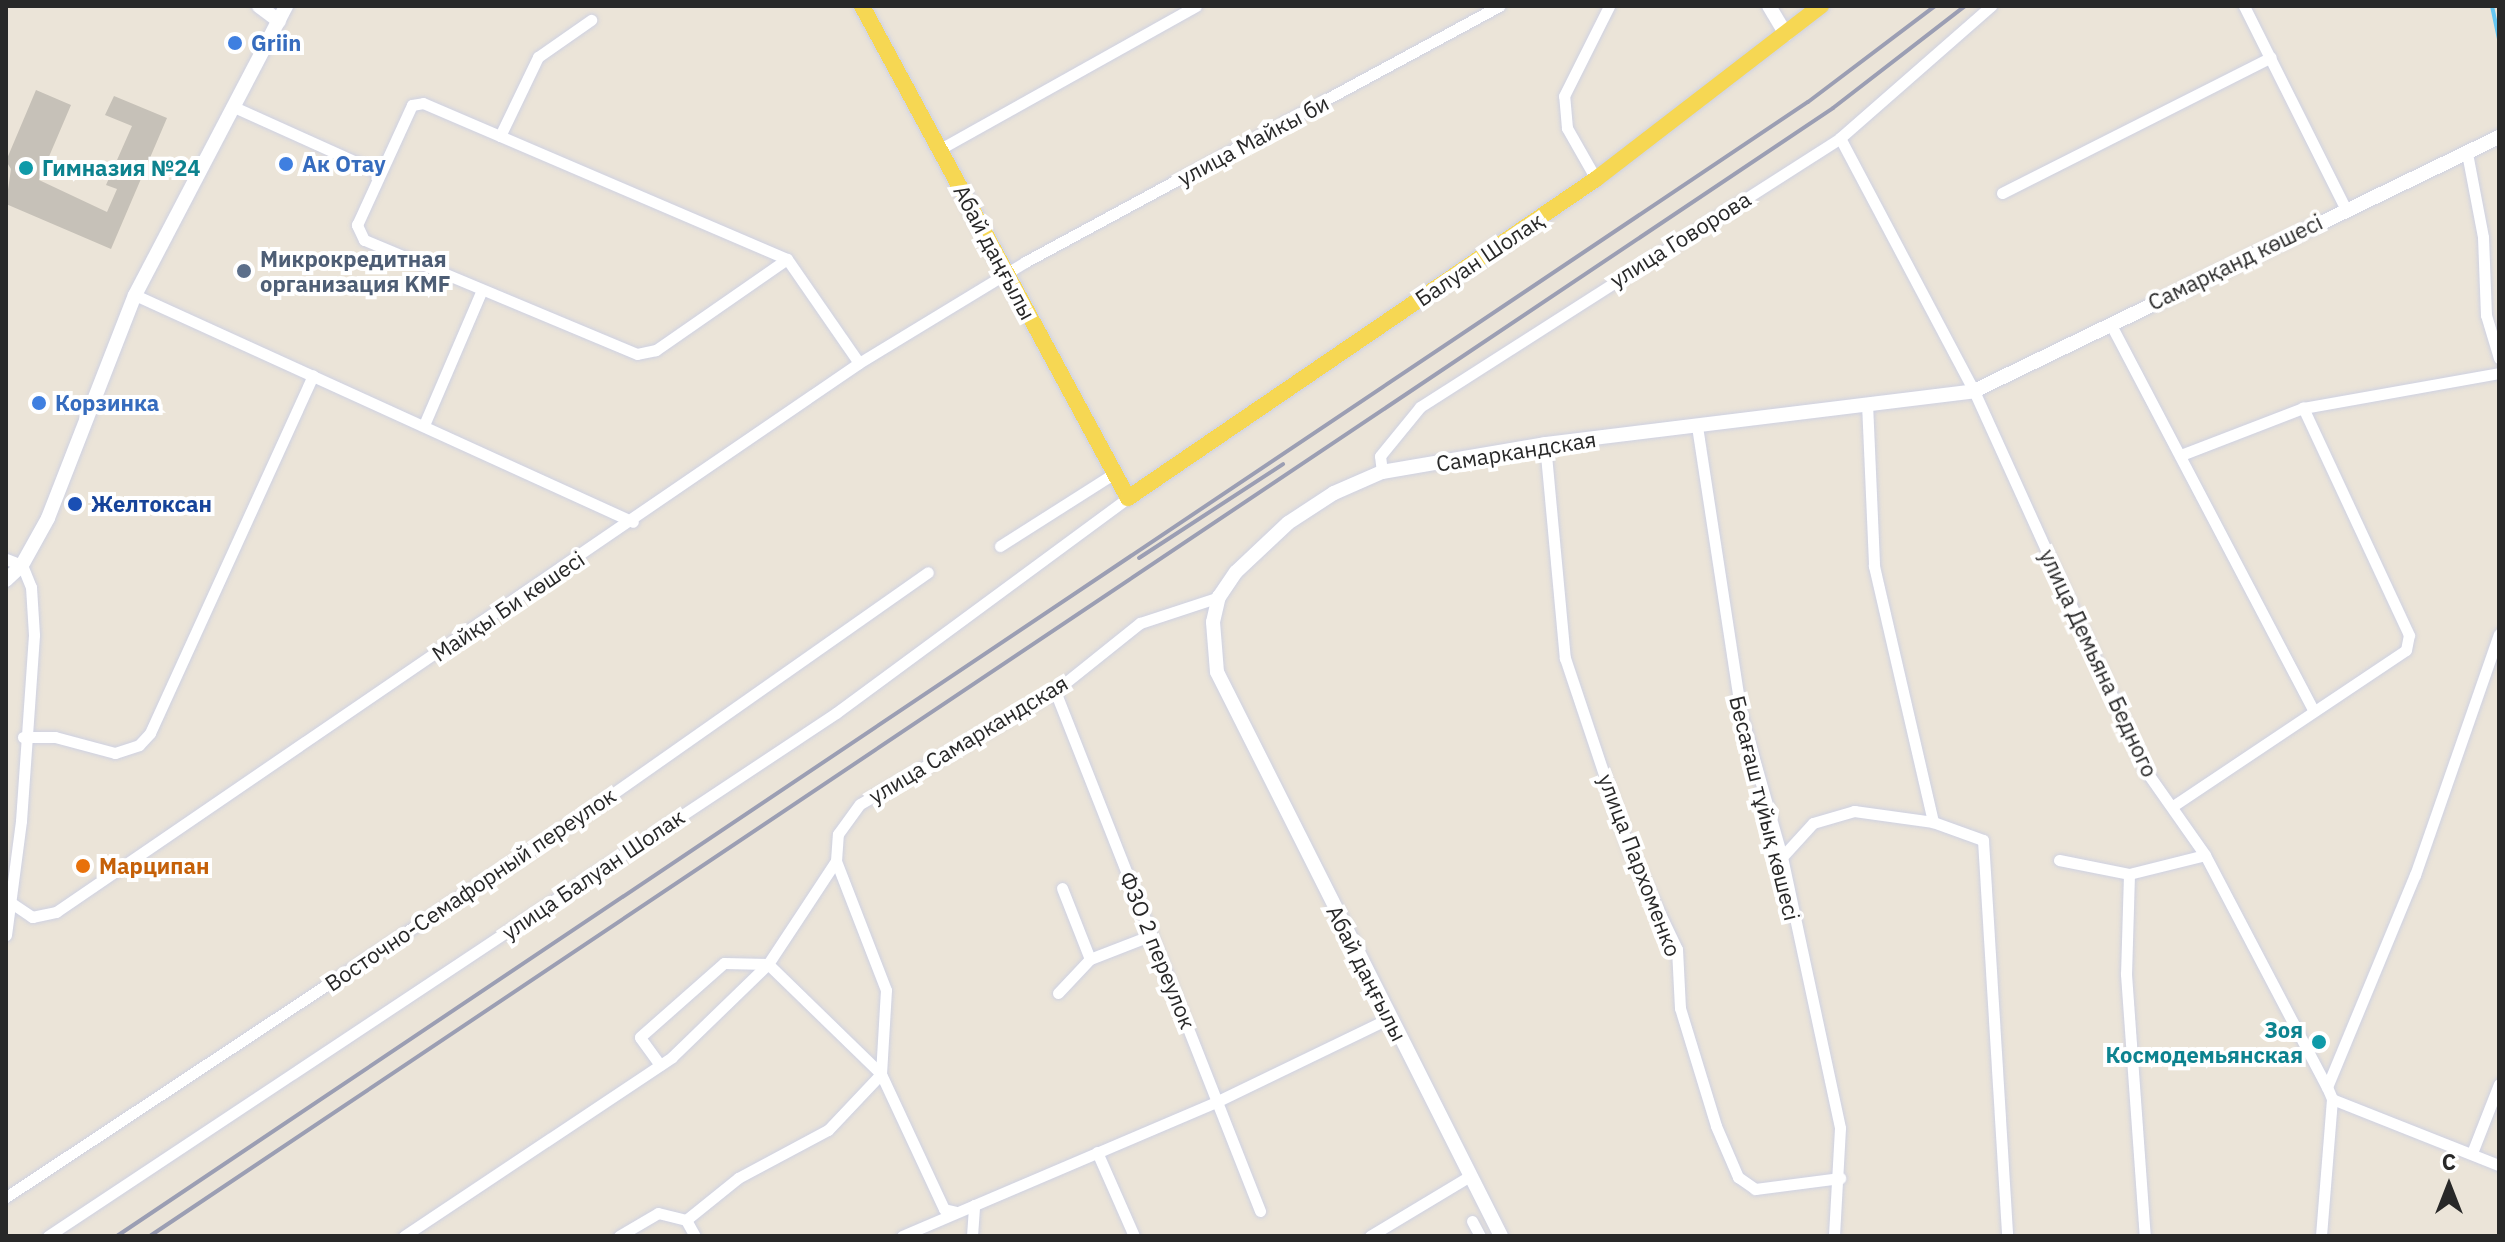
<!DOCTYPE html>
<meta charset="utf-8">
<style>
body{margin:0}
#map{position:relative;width:2505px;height:1242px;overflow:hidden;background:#ebe4d8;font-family:"IBM Plex Sans",sans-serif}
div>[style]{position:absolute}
.stream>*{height:4px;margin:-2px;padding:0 2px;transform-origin:2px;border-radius:2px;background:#66c7f3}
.building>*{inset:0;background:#c6c1b8}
.roads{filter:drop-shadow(0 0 2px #ced1e2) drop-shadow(0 0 2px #ced1e2)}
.minor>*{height:11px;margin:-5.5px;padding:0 5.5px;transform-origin:5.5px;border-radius:5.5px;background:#fff}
.tertiary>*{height:14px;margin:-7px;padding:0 7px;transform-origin:7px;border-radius:7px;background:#fff}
.secondary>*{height:14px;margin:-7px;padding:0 7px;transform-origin:7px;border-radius:7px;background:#fff}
.primary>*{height:16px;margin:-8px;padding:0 8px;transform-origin:8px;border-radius:8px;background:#f6d753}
.rail>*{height:4px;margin:-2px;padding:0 2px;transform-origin:2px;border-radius:2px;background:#9b9eb3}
.dots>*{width:22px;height:22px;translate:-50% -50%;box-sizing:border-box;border:4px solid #fff;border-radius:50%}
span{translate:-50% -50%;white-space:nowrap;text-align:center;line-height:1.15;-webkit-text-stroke:8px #fff;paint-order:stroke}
.shop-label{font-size:22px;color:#366cbe;font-weight:700}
.left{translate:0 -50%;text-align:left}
.street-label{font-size:22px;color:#282828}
.culture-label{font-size:22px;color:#0d838f;font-weight:700}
.right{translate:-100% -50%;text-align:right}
.service-label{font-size:22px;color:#4e5e75;font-weight:700}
.transit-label{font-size:22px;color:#164399;font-weight:700}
.food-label{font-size:22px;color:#c56008;font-weight:700}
.frame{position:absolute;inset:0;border:8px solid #282828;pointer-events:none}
.north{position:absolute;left:2409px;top:1146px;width:80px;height:80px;-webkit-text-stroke:6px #fff;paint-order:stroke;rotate:0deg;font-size:22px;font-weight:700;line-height:32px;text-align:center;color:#282828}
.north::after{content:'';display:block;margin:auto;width:28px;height:36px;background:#282828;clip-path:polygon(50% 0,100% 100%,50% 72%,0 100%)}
</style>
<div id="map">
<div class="stream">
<i style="left:2492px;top:6px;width:34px;rotate:78deg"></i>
</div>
<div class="building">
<i style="clip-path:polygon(36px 90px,71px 105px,39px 180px,107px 212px,117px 189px,106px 185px,132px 126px,105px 115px,114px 96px,167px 118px,111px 249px,6px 204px,11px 169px,6px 161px)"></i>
</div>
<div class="roads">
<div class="minor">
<i style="left:2244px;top:6px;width:226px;rotate:63.4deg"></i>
<i style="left:234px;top:107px;width:160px;rotate:24.3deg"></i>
<i style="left:500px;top:136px;width:88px;rotate:-64.3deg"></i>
<i style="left:538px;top:57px;width:65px;rotate:-34.9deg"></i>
<i style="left:1840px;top:138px;width:286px;rotate:62.1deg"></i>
<i style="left:1974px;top:391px;width:417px;rotate:65.6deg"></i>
<i style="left:2146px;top:771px;width:103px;rotate:54.9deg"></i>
<i style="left:2205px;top:855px;width:262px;rotate:62.3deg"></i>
<i style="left:2327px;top:1087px;width:13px;rotate:67deg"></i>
<i style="left:2332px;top:1099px;width:137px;rotate:94.6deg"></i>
<i style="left:940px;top:149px;width:293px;rotate:-29.2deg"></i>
<i style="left:2467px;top:153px;width:86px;rotate:79.2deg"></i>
<i style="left:2483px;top:237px;width:78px;rotate:87.8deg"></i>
<i style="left:2486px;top:315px;width:45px;rotate:73.2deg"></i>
<i style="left:1596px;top:179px;width:59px;rotate:-119.6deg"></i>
<i style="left:1567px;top:128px;width:32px;rotate:-95deg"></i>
<i style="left:1564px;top:96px;width:101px;rotate:-63.4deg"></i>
<i style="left:2002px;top:193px;width:301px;rotate:-26.8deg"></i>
<i style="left:787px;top:259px;width:160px;rotate:145.2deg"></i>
<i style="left:656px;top:350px;width:19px;rotate:168deg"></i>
<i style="left:637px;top:354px;width:296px;rotate:-157.3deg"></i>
<i style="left:364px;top:240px;width:17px;rotate:-115deg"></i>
<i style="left:357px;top:225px;width:132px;rotate:-65.4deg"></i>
<i style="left:412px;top:105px;width:11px;rotate:-10deg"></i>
<i style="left:423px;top:103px;width:396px;rotate:23.2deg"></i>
<i style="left:787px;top:259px;width:126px;rotate:55.3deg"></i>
<i style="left:135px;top:295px;width:547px;rotate:24.5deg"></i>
<i style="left:2110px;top:323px;width:436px;rotate:62.3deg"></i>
<i style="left:1867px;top:403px;width:163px;rotate:87.5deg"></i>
<i style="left:1874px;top:566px;width:263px;rotate:77deg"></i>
<i style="left:424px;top:425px;width:147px;rotate:-66.8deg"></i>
<i style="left:1697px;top:426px;width:290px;rotate:81.3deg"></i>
<i style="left:1741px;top:713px;width:150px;rotate:74.1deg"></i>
<i style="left:1782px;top:857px;width:277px;rotate:77.9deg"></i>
<i style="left:1840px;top:1128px;width:108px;rotate:93.2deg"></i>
<i style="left:1545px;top:444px;width:215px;rotate:84.7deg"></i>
<i style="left:1565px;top:658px;width:201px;rotate:71.5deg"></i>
<i style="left:1629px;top:849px;width:111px;rotate:64.4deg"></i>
<i style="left:1677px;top:949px;width:59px;rotate:87.1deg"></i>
<i style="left:1680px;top:1008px;width:123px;rotate:73deg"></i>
<i style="left:1716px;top:1126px;width:56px;rotate:66.7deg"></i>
<i style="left:1738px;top:1177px;width:21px;rotate:35deg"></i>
<i style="left:1755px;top:1189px;width:86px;rotate:-7.4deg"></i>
<i style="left:2181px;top:455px;width:131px;rotate:-21.1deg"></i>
<i style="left:2303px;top:408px;width:199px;rotate:-10.1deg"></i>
<i style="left:1382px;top:472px;width:16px;rotate:-97deg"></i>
<i style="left:1380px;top:456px;width:63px;rotate:-50.8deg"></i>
<i style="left:1420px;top:407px;width:499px;rotate:-32.6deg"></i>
<i style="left:1840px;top:138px;width:201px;rotate:-41.2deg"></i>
<i style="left:1000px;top:546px;width:134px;rotate:-32.5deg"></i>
<i style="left:6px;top:559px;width:17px;rotate:21deg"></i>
<i style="left:22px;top:565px;width:24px;rotate:68deg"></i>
<i style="left:31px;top:587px;width:48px;rotate:86.4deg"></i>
<i style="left:34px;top:635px;width:186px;rotate:94deg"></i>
<i style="left:21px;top:821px;width:115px;rotate:97.5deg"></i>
<i style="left:1055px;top:691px;width:559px;rotate:68.48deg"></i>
<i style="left:23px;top:737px;width:32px"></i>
<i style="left:55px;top:737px;width:62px;rotate:14.9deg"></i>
<i style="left:115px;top:753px;width:25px;rotate:-18deg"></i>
<i style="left:139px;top:745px;width:16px;rotate:-47deg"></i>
<i style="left:150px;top:733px;width:393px;rotate:-65.5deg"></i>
<i style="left:2173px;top:806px;width:280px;rotate:-33.8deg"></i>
<i style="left:2406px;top:650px;width:15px;rotate:-79deg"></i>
<i style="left:2409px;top:635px;width:251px;rotate:-115deg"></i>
<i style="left:1782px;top:857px;width:46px;rotate:-47.6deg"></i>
<i style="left:1813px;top:823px;width:43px;rotate:-16.3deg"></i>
<i style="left:1854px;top:811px;width:80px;rotate:7.9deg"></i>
<i style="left:1933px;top:822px;width:53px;rotate:19.8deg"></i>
<i style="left:1983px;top:840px;width:397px;rotate:86.5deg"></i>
<i style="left:2059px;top:860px;width:71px;rotate:11.3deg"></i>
<i style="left:2129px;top:874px;width:78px;rotate:-14deg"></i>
<i style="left:2129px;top:874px;width:100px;rotate:91.7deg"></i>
<i style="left:2126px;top:974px;width:263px;rotate:85.9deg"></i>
<i style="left:1062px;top:888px;width:76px;rotate:68.5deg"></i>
<i style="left:10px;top:902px;width:27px;rotate:34deg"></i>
<i style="left:32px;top:917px;width:25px;rotate:-12deg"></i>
<i style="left:56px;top:912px;width:973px;rotate:-34.36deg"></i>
<i style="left:859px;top:363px;width:194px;rotate:-31.3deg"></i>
<i style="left:1025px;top:262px;width:539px;rotate:-28.37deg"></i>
<i style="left:1058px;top:993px;width:47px;rotate:-46.7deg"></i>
<i style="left:1090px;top:959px;width:66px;rotate:-21.2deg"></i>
<i style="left:660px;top:1065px;width:34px;rotate:-126deg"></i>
<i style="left:640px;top:1037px;width:112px;rotate:-41.4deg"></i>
<i style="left:724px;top:963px;width:44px;rotate:1.3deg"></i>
<i style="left:768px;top:964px;width:158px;rotate:44.2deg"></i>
<i style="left:881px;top:1074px;width:149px;rotate:65deg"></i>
<i style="left:944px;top:1209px;width:12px;rotate:14deg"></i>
<i style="left:2327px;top:1087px;width:230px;rotate:-67.5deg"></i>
<i style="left:2415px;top:875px;width:255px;rotate:-70.8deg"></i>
<i style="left:2332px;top:1099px;width:180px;rotate:21.6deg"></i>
<i style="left:1097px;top:1152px;width:92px;rotate:66.2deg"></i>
<i style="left:2472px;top:1153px;width:74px;rotate:-68.6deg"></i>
<i style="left:6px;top:1197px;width:678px;rotate:-33.5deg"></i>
<i style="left:571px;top:823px;width:436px;rotate:-35.1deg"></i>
<i style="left:686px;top:1220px;width:67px;rotate:-38.9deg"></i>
<i style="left:738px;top:1178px;width:102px;rotate:-28.1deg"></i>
<i style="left:828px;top:1130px;width:77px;rotate:-46.6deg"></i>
<i style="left:881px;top:1074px;width:84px;rotate:-86.6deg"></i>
<i style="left:886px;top:990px;width:138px;rotate:-111.2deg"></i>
<i style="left:1472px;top:1221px;width:17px;rotate:62deg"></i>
<i style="left:48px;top:1236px;width:946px;rotate:-33.57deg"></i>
<i style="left:836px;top:713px;width:363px;rotate:-36.4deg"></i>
<i style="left:404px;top:1236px;width:322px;rotate:-33.7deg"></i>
<i style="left:672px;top:1057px;width:134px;rotate:-44.1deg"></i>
<i style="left:768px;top:964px;width:123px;rotate:-56.6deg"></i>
<i style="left:836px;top:861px;width:27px;rotate:-86deg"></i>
<i style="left:838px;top:834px;width:37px;rotate:-54deg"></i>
<i style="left:860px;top:804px;width:225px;rotate:-30.1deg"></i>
<i style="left:1055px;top:691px;width:109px;rotate:-38.7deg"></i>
<i style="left:1140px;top:623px;width:83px;rotate:-18.2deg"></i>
<i style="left:619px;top:1236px;width:45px;rotate:-30.5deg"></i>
<i style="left:658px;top:1213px;width:29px;rotate:14deg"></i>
<i style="left:686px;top:1220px;width:18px;rotate:61deg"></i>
<i style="left:902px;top:1236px;width:344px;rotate:-23.1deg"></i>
<i style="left:1218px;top:1101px;width:191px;rotate:-25.8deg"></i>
<i style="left:972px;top:1236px;width:31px;rotate:-86deg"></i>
<i style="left:1370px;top:1236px;width:117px;rotate:-31deg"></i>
</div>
<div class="tertiary">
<i style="left:259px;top:6px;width:25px;rotate:37deg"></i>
<i style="left:1769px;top:6px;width:33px;rotate:59deg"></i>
<i style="left:1501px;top:1236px;width:631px;rotate:-116.73deg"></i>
<i style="left:1217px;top:672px;width:50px;rotate:-94.6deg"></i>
<i style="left:1213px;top:622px;width:26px;rotate:-77deg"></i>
<i style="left:1219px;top:597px;width:30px;rotate:-56deg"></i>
<i style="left:1236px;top:572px;width:71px;rotate:-43.3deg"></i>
<i style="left:1288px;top:523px;width:55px;rotate:-33.1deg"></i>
<i style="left:1334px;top:493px;width:52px;rotate:-23.6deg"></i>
<i style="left:1382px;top:472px;width:165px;rotate:-9.7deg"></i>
<i style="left:1545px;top:444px;width:432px;rotate:-7deg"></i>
<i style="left:1974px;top:391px;width:583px;rotate:-25.82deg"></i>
</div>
<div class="secondary">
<i style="left:6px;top:580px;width:22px;rotate:-43deg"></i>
<i style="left:22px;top:565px;width:54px;rotate:-61deg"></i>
<i style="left:48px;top:518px;width:239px;rotate:-68.7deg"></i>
<i style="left:135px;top:295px;width:326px;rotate:-62.4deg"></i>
</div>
<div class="primary">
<i style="left:862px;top:6px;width:559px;rotate:61.6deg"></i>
<i style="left:1128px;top:498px;width:566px;rotate:-34.28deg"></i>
<i style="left:1596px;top:179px;width:284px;rotate:-37.6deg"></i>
</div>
</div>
<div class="rail">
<i style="left:1139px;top:558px;width:172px;rotate:-33.1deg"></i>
<i style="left:117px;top:1236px;width:2036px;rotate:-33.85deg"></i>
<i style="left:1808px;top:102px;width:159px;rotate:-37.1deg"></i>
<i style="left:150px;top:1236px;width:2026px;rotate:-33.83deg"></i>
<i style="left:1833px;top:108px;width:167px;rotate:-37.7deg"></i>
</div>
<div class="dots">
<i style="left:235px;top:43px;background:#3f7fe0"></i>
<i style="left:286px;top:164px;background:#3f7fe0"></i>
<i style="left:26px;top:168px;background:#0f9aa8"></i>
<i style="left:244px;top:271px;background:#5c6f8a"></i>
<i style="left:39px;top:403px;background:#3f7fe0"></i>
<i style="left:75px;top:504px;background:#1a4fb4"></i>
<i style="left:83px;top:866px;background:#e8710a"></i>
<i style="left:2319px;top:1042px;background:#0f9aa8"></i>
</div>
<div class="shop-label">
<span class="left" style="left:251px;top:43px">Griin</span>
<span class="left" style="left:302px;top:164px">Ак Отау</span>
<span class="left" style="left:55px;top:403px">Корзинка</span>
</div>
<div class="street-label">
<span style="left:1253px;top:140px;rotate:-28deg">улица Майкы би</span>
<span style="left:1680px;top:239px;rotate:-32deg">улица Говорова</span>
<span style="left:995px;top:252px;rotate:62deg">Абай даңғылы</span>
<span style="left:1479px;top:259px;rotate:-34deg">Балуан Шолақ</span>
<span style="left:2235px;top:262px;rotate:-26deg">Самарқанд көшесі</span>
<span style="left:1516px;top:451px;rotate:-9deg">Самаркандская</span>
<span style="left:508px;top:606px;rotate:-34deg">Майқы Би көшесі</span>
<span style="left:2099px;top:663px;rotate:65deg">улица Демьяна Бедного</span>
<span style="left:968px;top:739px;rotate:-31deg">улица Самаркандская</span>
<span style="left:1765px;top:808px;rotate:76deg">Бесағаш тұйық көшесі</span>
<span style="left:1640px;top:865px;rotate:69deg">улица Пархоменко</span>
<span style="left:593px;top:874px;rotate:-34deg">улица Балуан Шолак</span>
<span style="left:470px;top:889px;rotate:-34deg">Восточно-Семафорный переулок</span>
<span style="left:1158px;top:950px;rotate:68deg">ФЗО 2 переулок</span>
<span style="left:1367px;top:973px;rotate:63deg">Абай даңғылы</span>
</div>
<div class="culture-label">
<span class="left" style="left:42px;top:168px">Гимназия №24</span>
<span class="right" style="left:2303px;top:1042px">Зоя<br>Космодемьянская</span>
</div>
<div class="service-label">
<span class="left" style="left:260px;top:271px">Микрокредитная<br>организация KMF</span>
</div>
<div class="transit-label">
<span class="left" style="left:91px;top:504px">Желтоксан</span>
</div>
<div class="food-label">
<span class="left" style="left:99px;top:866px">Марципан</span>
</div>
<div class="frame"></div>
<div class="north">С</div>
</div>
